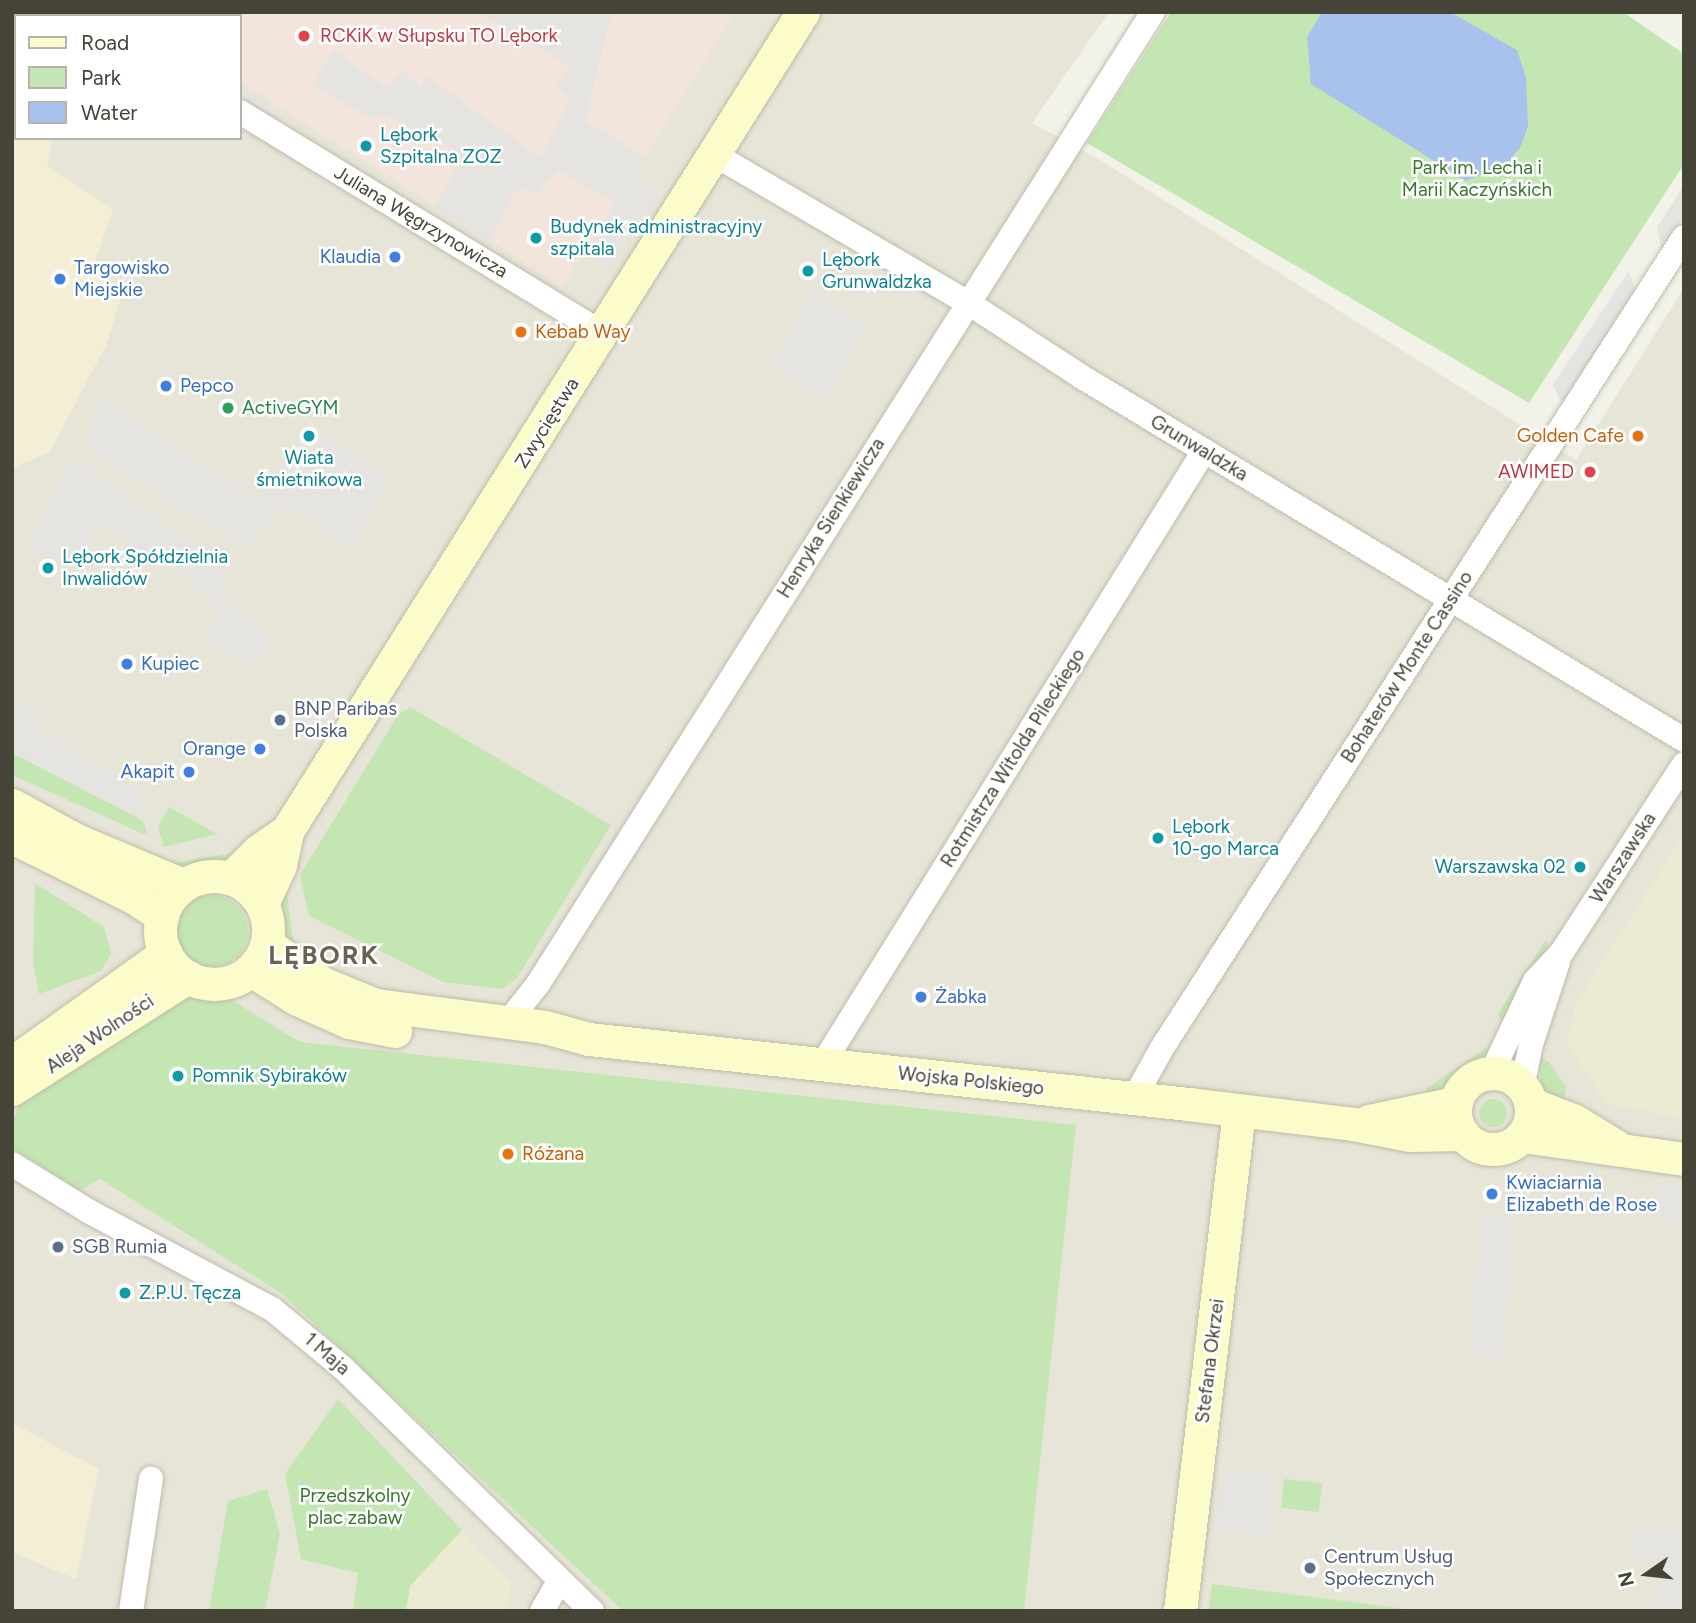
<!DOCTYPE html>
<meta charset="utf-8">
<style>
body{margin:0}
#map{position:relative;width:1696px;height:1623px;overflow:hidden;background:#f3f2e8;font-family:Figtree,sans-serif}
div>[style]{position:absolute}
.residential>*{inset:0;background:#e7e5d7}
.commercial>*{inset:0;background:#f4eed5}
.education>*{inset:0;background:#ecead3}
.medical>*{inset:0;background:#f3e4dc}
.green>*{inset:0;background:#c4e6b3}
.round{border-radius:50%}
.parking>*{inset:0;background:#e5e4e0}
.water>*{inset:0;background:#a8c2ed}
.roads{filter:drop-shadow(0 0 2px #bebcab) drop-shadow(0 0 2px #bebcab)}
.street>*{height:24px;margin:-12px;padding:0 12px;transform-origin:12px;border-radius:12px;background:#fff}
.secondary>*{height:33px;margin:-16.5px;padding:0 16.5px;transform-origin:16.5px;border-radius:16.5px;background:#fcfbca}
.secondary>.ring{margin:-16.5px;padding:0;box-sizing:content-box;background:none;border:33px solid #fcfbca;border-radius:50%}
.dots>*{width:19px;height:19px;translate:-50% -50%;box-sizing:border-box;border:4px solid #fff;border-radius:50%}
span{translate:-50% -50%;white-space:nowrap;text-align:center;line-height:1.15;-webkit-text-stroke:5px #fff;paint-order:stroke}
.health-label{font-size:19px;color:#be3a42}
.left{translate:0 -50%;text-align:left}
.right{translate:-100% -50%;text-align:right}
.culture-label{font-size:19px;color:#0d838f}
.park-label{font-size:19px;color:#39762d}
.street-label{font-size:19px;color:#464437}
.shop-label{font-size:19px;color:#366cbe}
.food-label{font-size:19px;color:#c56008}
.leisure-label{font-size:19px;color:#27864d}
.service-label{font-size:19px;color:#4e5e75}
.district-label{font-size:26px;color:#69644f;font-weight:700;letter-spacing:2px}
.frame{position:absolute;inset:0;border:14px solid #464437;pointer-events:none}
.legend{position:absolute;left:14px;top:14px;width:228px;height:126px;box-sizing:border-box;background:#fff;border:2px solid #b5b4af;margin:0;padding:9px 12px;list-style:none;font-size:21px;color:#464437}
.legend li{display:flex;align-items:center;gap:14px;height:35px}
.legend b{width:35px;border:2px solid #b5b4af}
.north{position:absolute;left:1612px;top:1539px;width:70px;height:70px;-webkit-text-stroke:5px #fff;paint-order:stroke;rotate:256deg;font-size:19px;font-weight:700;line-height:28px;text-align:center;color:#464437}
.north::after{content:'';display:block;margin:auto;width:24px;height:32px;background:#464437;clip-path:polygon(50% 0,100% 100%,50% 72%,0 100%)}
</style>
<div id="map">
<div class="residential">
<i style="clip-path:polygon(evenodd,12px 12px,1109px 12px,1032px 123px,1097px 158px,1576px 460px,1684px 288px,1684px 1611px,12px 1611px,12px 12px,16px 16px,240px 16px,240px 138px,16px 138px,16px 16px)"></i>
</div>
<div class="commercial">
<i style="clip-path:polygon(12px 98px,16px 138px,52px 140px,47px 166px,113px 209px,93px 267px,123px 291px,107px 343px,50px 452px,12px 468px)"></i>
<i style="clip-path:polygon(12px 1423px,99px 1469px,76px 1579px,12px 1552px)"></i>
</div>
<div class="education">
<i style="clip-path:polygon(1684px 834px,1684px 1118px,1607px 1104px,1567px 1045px,1577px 1001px)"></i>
<i style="clip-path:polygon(338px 1399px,511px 1582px,507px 1611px,353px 1611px,358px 1573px,301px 1559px,285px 1474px)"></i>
</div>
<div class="medical">
<i style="clip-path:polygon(138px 12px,736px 12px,563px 287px,240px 82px,240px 16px)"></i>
</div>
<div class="green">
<i style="clip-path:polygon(1171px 12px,1623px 12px,1684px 54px,1684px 164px,1529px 403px,1087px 143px)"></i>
<i style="clip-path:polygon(410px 707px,611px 825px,517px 978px,503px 989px,443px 982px,309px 916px,300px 875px,398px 715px)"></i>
<i style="clip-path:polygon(12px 753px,131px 814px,143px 821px,148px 836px,12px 775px)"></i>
<i style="clip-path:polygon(169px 807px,217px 834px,164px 847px,158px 827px)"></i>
<i style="clip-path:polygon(239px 852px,222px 866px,180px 872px,162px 865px)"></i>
<i style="clip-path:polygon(283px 879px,287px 896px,294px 950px,282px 937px,279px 927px)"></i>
<i style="clip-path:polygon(35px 883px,104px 927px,111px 954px,101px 971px,39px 994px,33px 962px)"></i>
<i class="round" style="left:176px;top:895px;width:72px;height:72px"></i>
<i style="clip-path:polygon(1546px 940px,1548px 946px,1507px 1021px,1500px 1019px,1498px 1013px)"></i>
<i style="clip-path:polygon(184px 993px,220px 993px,300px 1042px,1076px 1125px,1024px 1611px,623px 1611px,282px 1294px,100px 1179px,79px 1191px,14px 1149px,12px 1122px,21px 1101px)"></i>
<i style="clip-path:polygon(1495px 1042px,1484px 1063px,1428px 1103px,1427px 1088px)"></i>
<i style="clip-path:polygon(1537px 1056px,1549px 1062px,1566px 1087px,1563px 1111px,1543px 1090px)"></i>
<i class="round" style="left:1479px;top:1099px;width:28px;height:28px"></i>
<i style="clip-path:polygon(338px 1399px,462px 1530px,410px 1586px,406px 1611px,353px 1611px,358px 1573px,301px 1559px,285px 1474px)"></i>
<i style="clip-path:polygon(1284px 1479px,1322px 1483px,1319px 1512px,1281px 1508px)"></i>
<i style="clip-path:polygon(267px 1489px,280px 1534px,265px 1611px,209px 1611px,228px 1501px)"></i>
<i style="clip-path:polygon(1212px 1584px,1422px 1611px,1208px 1611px)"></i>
</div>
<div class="parking">
<i style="clip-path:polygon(478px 12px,611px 12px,586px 121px,645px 157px,637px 175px,660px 189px,608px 272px,594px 246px,617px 205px,558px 170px,539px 192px,515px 190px,489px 241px,434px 207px,457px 168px,449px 148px,392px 117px,368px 117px,313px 85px,333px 50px,387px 88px,402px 70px,421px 88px,426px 76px,541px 158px,570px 98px,557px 87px,570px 67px)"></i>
<i style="clip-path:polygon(240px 87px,279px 112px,273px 123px,240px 102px)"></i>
<i style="clip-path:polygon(1684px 185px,1684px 216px,1662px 251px,1657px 227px)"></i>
<i style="clip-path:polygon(1629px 271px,1636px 291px,1562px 405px,1553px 384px)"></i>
<i style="clip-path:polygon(812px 292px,869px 325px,826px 399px,769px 366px)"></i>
<i style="clip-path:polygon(100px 397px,257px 499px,299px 443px,311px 450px,324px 433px,390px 477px,350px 546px,284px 504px,245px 549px,86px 449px)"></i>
<i style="clip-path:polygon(73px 456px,230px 571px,218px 592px,273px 642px,255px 667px,202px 637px,218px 611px,204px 592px,100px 525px,75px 560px,25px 555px)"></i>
<i style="clip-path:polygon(12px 698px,42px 716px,36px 727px,144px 792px,131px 814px,12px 753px)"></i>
<i style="clip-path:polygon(1658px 1184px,1684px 1187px,1684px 1227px,1658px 1224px)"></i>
<i style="clip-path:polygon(1483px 1215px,1517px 1219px,1501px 1358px,1467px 1354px)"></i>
<i style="clip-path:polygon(1223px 1469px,1274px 1474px,1269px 1535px,1216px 1531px)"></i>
<i style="clip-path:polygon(1681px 1497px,1684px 1611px,1654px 1611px,1661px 1564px,1629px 1559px,1633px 1527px,1676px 1533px)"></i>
</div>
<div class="water">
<i style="clip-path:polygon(1322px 12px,1450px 12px,1517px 50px,1526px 77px,1528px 126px,1521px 146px,1507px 164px,1466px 181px,1311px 84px,1307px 37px)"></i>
</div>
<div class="roads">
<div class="street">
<i style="left:30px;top:12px;width:14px;rotate:17deg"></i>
<i style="left:240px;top:112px;width:424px;rotate:31.4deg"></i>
<i style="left:715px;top:155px;width:292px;rotate:30.3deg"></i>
<i style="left:967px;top:302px;width:137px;rotate:33.1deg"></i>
<i style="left:1082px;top:377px;width:703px;rotate:31.09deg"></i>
<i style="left:508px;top:1022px;width:48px;rotate:-51.7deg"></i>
<i style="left:538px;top:984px;width:1150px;rotate:-57.68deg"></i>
<i style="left:822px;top:1065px;width:723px;rotate:-58.11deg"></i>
<i style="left:1492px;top:1072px;width:101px;rotate:-64.7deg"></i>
<i style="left:1535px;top:981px;width:40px;rotate:-47deg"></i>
<i style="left:1562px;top:952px;width:224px;rotate:-57deg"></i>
<i style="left:1522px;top:1087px;width:44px;rotate:-78.2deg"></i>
<i style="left:1531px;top:1044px;width:86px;rotate:-71.8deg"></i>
<i style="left:1139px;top:1100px;width:16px;rotate:-79deg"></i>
<i style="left:1142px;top:1084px;width:41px;rotate:-60.9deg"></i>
<i style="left:1162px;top:1048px;width:964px;rotate:-57.23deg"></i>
<i style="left:12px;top:1164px;width:92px;rotate:31.6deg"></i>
<i style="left:90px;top:1212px;width:206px;rotate:28.1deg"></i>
<i style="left:272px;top:1309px;width:92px;rotate:39.7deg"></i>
<i style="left:343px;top:1368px;width:348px;rotate:44.3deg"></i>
<i style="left:131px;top:1611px;width:134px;rotate:-81.4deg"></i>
<i style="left:542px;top:1611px;width:34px;rotate:-60deg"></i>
</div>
<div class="secondary">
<i style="left:12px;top:805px;width:73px;rotate:28.7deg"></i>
<i style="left:76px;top:840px;width:116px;rotate:22.8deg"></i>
<i style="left:12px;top:837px;width:135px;rotate:26.4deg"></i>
<i style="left:133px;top:897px;width:35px;rotate:33deg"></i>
<i class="ring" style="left:160px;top:876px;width:75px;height:75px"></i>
<i style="left:231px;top:878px;width:38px;rotate:-45deg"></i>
<i style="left:258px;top:851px;width:35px;rotate:-35deg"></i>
<i style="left:262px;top:904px;width:43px;rotate:-65.2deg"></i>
<i style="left:280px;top:865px;width:35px;rotate:-78deg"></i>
<i style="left:287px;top:831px;width:968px;rotate:-57.79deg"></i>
<i style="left:267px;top:944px;width:67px;rotate:35.3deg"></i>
<i style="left:322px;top:983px;width:58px;rotate:22.2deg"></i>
<i style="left:376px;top:1005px;width:170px;rotate:7.4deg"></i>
<i style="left:545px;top:1027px;width:46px;rotate:15.3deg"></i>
<i style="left:589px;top:1039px;width:603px;rotate:6.19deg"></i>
<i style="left:1188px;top:1104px;width:166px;rotate:6.9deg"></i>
<i style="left:1353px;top:1124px;width:58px;rotate:10.9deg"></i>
<i style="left:1410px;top:1135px;width:53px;rotate:-1.1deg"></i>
<i style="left:251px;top:970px;width:54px;rotate:32.2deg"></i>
<i style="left:297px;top:999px;width:57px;rotate:23.9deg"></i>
<i style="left:349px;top:1022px;width:47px;rotate:11.1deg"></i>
<i style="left:12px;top:1063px;width:189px;rotate:-35.5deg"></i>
<i class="ring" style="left:1455px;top:1073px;width:43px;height:43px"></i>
<i style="left:12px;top:1089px;width:209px;rotate:-32.5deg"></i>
<i style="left:1531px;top:1104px;width:47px;rotate:21.1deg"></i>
<i style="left:1575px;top:1121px;width:48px;rotate:31.4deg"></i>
<i style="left:1369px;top:1121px;width:88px;rotate:-11.8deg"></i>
<i style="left:1523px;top:1136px;width:163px;rotate:8.1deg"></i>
<i style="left:1180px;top:1611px;width:503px;rotate:-83.27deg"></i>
</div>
</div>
<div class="dots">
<i style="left:304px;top:36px;background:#e0444e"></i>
<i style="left:366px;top:146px;background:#0f9aa8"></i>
<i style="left:536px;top:238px;background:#0f9aa8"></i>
<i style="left:395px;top:257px;background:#3f7fe0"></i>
<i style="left:808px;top:271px;background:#0f9aa8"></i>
<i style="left:60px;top:279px;background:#3f7fe0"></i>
<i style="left:521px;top:332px;background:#e8710a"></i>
<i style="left:166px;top:386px;background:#3f7fe0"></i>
<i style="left:228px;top:408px;background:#2e9e5b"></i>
<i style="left:309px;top:436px;background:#0f9aa8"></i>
<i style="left:1638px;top:436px;background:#e8710a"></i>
<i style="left:1590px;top:472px;background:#e0444e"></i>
<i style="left:48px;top:568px;background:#0f9aa8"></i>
<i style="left:127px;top:664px;background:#3f7fe0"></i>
<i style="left:280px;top:720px;background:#5c6f8a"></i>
<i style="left:260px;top:749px;background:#3f7fe0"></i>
<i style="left:189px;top:772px;background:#3f7fe0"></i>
<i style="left:1158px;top:838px;background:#0f9aa8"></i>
<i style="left:1580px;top:867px;background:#0f9aa8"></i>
<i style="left:921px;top:997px;background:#3f7fe0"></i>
<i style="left:178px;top:1076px;background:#0f9aa8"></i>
<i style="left:508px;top:1154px;background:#e8710a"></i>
<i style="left:1492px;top:1194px;background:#3f7fe0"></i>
<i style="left:58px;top:1247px;background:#5c6f8a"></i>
<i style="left:125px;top:1293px;background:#0f9aa8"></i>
<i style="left:1310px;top:1568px;background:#5c6f8a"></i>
</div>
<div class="health-label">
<span class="left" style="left:320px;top:36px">RCKiK w Słupsku TO Lębork</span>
<span class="right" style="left:1574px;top:472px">AWIMED</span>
</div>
<div class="culture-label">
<span class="left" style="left:380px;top:146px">Lębork<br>Szpitalna ZOZ</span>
<span class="left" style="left:550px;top:238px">Budynek administracyjny<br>szpitala</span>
<span class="left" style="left:822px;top:271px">Lębork<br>Grunwaldzka</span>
<span style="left:309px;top:469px">Wiata<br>śmietnikowa</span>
<span class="left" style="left:62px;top:568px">Lębork Spółdzielnia<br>Inwalidów</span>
<span class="left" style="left:1172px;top:838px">Lębork<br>10-go Marca</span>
<span class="right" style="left:1566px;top:867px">Warszawska 02</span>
<span class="left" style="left:192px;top:1076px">Pomnik Sybiraków</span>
<span class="left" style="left:139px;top:1293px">Z.P.U. Tęcza</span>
</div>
<div class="park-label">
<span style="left:1477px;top:179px">Park im. Lecha i<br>Marii Kaczyńskich</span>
<span style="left:355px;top:1507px">Przedszkolny<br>plac zabaw</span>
</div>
<div class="street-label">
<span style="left:421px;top:222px;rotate:31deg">Juliana Węgrzynowicza</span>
<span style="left:547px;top:423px;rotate:-58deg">Zwycięstwa</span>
<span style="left:1199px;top:448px;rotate:31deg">Grunwaldzka</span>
<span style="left:831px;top:518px;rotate:-58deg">Henryka Sienkiewicza</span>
<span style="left:1407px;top:667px;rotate:-57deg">Bohaterów Monte Cassino</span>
<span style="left:1013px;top:758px;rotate:-58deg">Rotmistrza Witolda Pileckiego</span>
<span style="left:1623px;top:858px;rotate:-57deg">Warszawska</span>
<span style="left:100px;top:1034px;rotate:-34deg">Aleja Wolności</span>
<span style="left:971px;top:1081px;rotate:6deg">Wojska Polskiego</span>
<span style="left:327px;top:1354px;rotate:41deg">1 Maja</span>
<span style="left:1210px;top:1361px;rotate:-83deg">Stefana Okrzei</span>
</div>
<div class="shop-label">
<span class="right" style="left:381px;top:257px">Klaudia</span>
<span class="left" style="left:74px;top:279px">Targowisko<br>Miejskie</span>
<span class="left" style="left:180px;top:386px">Pepco</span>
<span class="left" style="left:141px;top:664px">Kupiec</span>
<span class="right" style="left:246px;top:749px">Orange</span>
<span class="right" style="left:175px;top:772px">Akapit</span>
<span class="left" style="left:935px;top:997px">Żabka</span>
<span class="left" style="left:1506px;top:1194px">Kwiaciarnia<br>Elizabeth de Rose</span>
</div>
<div class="food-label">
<span class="left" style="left:535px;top:332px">Kebab Way</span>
<span class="right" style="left:1624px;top:436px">Golden Cafe</span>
<span class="left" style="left:522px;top:1154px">Różana</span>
</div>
<div class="leisure-label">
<span class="left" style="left:242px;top:408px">ActiveGYM</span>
</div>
<div class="service-label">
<span class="left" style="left:294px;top:720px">BNP Paribas<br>Polska</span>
<span class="left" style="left:72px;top:1247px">SGB Rumia</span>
<span class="left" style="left:1324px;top:1568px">Centrum Usług<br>Społecznych</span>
</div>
<div class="district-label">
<span style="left:324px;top:956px">LĘBORK</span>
</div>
<div class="frame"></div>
<ul class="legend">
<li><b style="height:9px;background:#fcfbca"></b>Road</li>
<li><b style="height:19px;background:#c4e6b3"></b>Park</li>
<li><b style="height:19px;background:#a8c2ed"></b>Water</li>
</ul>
<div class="north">N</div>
</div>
